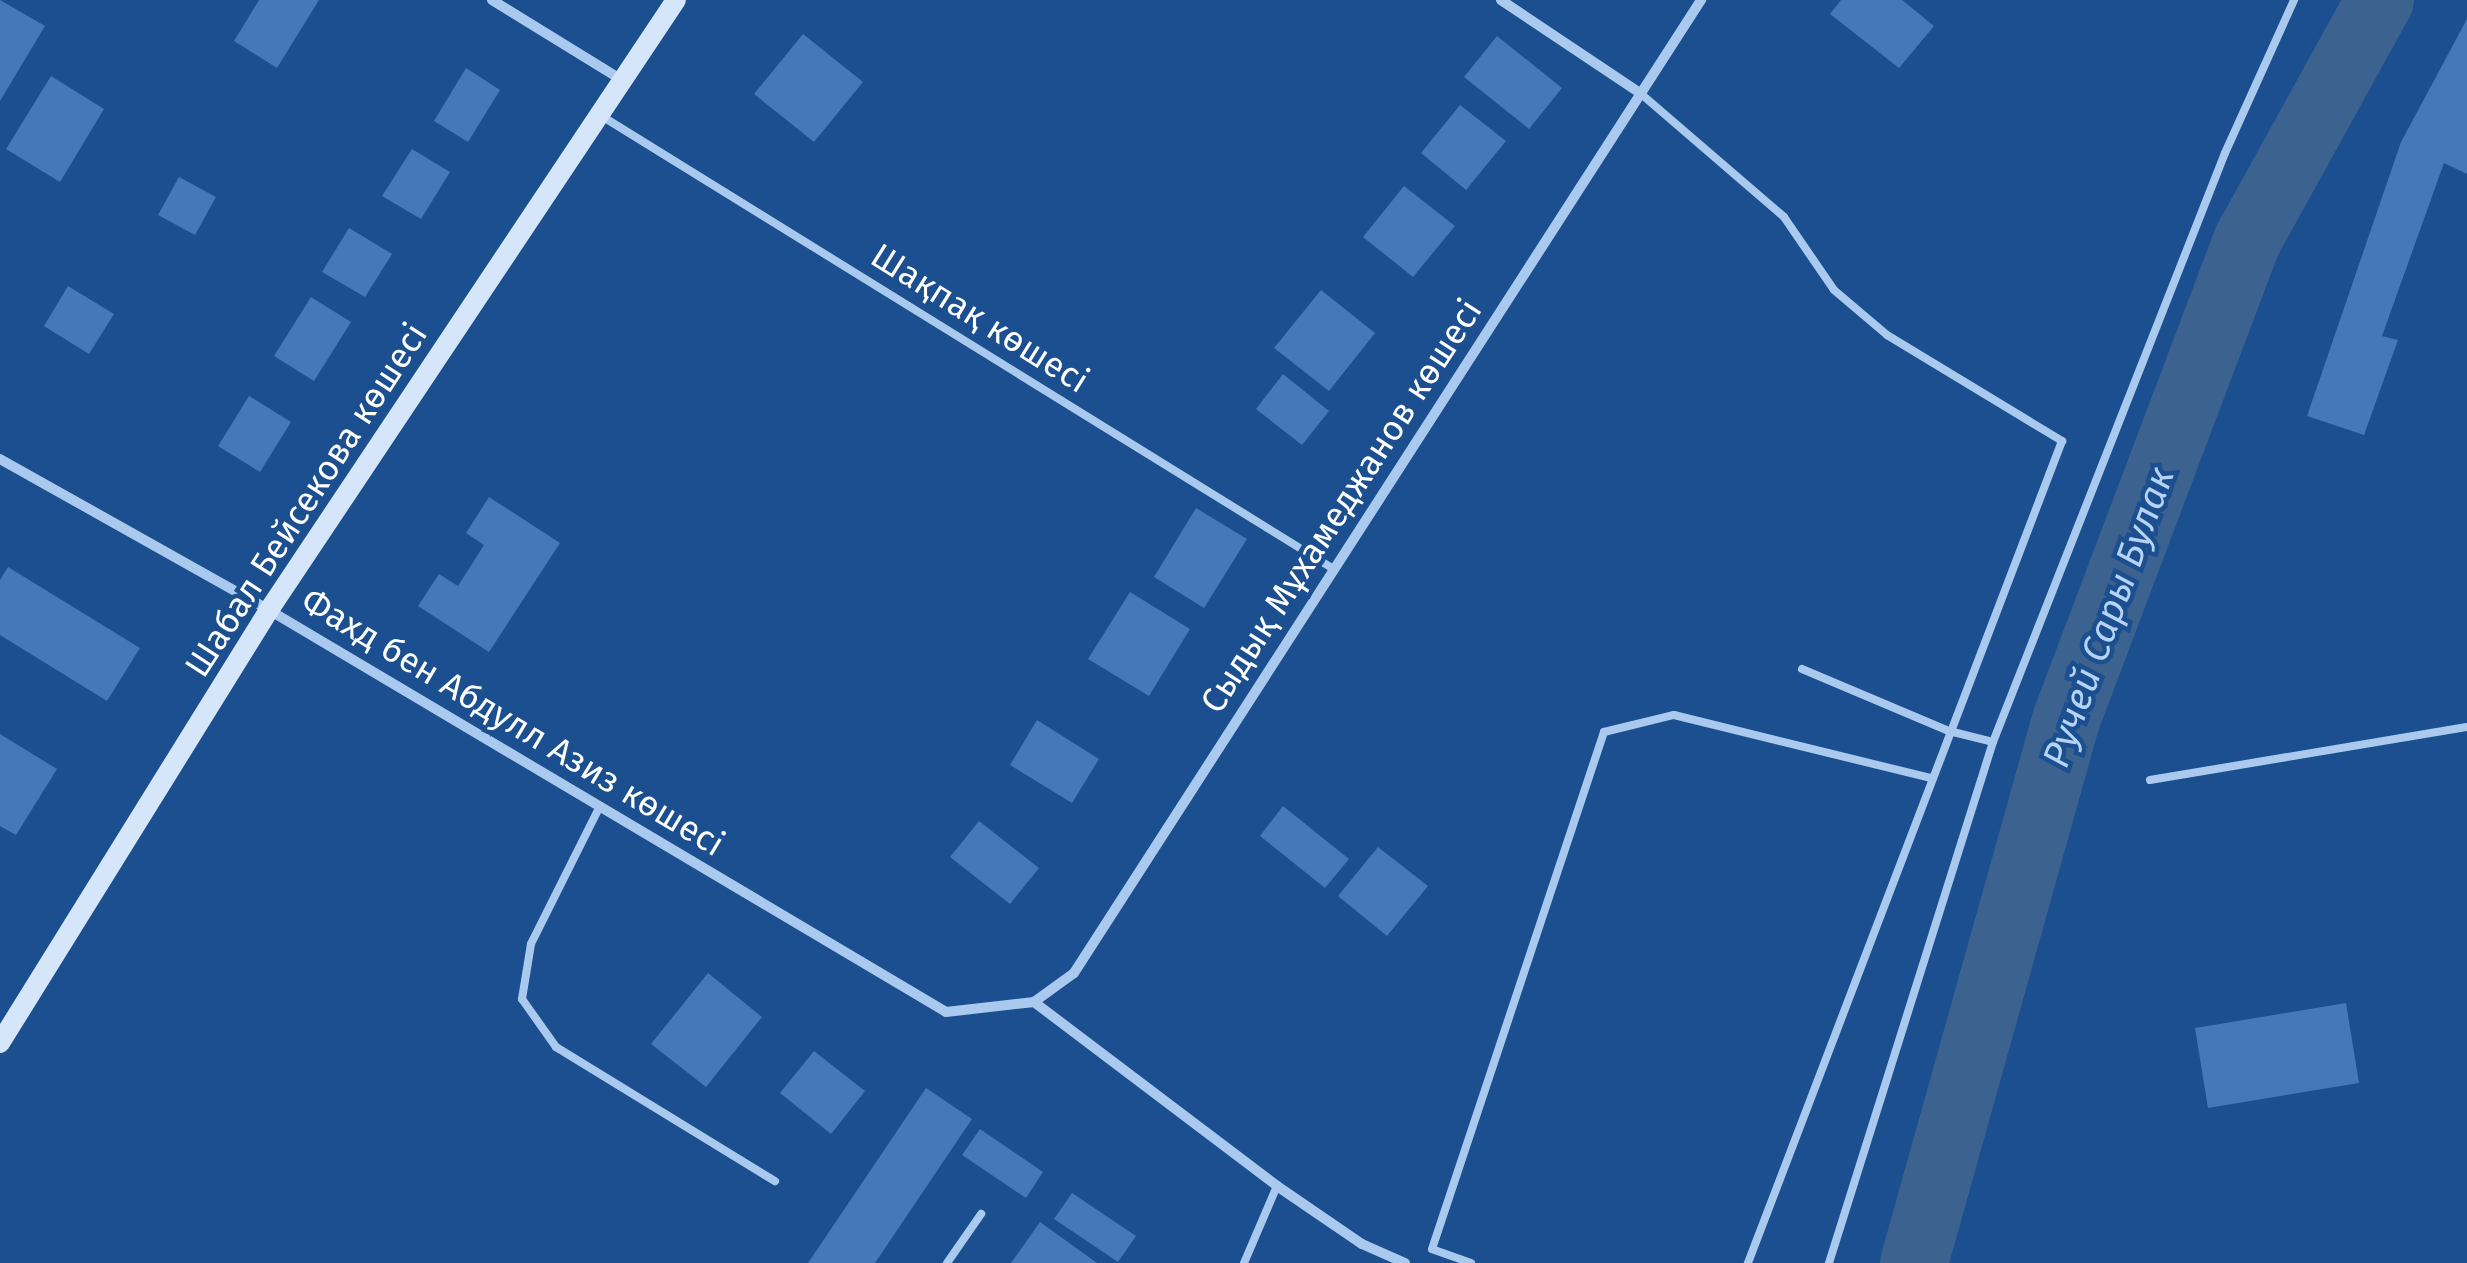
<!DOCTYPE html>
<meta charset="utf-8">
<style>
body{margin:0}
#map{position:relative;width:2467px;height:1263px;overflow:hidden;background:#1b4f8f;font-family:"Fira Sans",sans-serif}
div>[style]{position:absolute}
.river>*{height:68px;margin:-34px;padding:0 34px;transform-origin:34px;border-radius:34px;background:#3c6290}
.building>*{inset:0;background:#4478b7}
.service>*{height:8px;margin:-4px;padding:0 4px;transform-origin:4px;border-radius:4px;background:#a9c9ee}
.minor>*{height:10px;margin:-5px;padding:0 5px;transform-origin:5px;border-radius:5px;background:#a9c9ee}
.secondary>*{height:20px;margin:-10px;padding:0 10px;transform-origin:10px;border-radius:10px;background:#d6e6fa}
span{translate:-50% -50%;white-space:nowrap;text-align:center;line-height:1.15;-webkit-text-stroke:9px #1b4f8f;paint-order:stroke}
.street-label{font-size:35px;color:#fff}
.water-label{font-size:38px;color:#b5d3f5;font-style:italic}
</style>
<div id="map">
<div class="river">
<i style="left:1914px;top:1263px;width:564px;rotate:-74.36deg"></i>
<i style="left:2066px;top:720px;width:512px;rotate:-69.3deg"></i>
<i style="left:2247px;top:241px;width:275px;rotate:-61.1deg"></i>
</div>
<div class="building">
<i style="clip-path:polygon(0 0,45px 26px,0 101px)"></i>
<i style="clip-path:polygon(259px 0,319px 0,277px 68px,234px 41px)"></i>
<i style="clip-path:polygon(1841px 0,1902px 0,1934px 26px,1899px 68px,1830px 14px)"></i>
<i style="clip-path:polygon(2467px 19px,2467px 174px,2444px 163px,2382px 336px,2398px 340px,2364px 435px,2307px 416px,2401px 142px)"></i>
<i style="clip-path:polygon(803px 34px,863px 82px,814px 142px,754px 94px)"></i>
<i style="clip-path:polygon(1497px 36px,1562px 88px,1529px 129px,1464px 77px)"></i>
<i style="clip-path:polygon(466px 68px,500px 90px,468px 142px,434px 121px)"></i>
<i style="clip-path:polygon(51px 76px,104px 109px,60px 182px,6px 149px)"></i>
<i style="clip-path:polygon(1460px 105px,1506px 141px,1466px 190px,1421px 153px)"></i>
<i style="clip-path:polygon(412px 149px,450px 172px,421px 219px,382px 196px)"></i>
<i style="clip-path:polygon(179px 177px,216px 197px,195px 235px,158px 215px)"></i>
<i style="clip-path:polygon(1404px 186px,1455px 226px,1413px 277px,1363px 237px)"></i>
<i style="clip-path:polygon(349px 228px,392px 254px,365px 297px,322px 272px)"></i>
<i style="clip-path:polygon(68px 286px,114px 314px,89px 354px,44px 326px)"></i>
<i style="clip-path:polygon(1321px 290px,1375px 333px,1329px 391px,1274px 348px)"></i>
<i style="clip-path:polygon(311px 297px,351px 322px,314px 381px,274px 356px)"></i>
<i style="clip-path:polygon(1283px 374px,1329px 411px,1302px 445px,1256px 409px)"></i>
<i style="clip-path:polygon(249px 396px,291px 422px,260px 472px,218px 446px)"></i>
<i style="clip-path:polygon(489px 497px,560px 543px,489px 652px,418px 606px,439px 574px,458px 586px,484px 545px,466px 533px)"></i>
<i style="clip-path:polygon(1196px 508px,1247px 539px,1204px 608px,1154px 577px)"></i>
<i style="clip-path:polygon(8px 567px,140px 648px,107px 701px,0 635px,0 580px)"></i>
<i style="clip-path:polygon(1130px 592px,1190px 629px,1149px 696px,1088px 659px)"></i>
<i style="clip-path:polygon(1037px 720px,1099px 759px,1072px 803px,1010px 765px)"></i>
<i style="clip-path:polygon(0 734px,57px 769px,16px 835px,0 826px)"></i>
<i style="clip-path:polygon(1283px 806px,1349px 859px,1325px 888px,1260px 836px)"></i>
<i style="clip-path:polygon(979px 821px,1039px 868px,1010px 904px,950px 857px)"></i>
<i style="clip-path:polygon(1378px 847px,1428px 886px,1387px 936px,1338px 896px)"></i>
<i style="clip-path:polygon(708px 973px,762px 1017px,706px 1087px,651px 1044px)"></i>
<i style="clip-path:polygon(2346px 1003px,2359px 1083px,2208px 1108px,2195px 1028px)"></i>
<i style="clip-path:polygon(814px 1051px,865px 1091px,831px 1134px,780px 1093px)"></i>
<i style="clip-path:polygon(926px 1088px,972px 1119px,875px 1263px,808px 1263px)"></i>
<i style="clip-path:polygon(980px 1129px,1043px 1172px,1026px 1198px,962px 1155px)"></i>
<i style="clip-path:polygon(1072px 1193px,1136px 1236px,1118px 1262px,1054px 1219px)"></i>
<i style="clip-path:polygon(1040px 1222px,1097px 1263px,1011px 1263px)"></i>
</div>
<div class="service">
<i style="left:1640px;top:93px;width:190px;rotate:40.7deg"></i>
<i style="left:1784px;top:217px;width:88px;rotate:55.6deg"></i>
<i style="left:1834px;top:290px;width:70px;rotate:40.3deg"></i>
<i style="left:1887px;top:335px;width:205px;rotate:31.2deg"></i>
<i style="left:2062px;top:441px;width:880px;rotate:110.91deg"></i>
<i style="left:600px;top:115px;width:861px;rotate:31.75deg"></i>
<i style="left:1802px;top:669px;width:160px;rotate:22.9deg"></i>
<i style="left:1949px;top:731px;width:45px;rotate:14deg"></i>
<i style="left:2150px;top:780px;width:321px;rotate:-9.5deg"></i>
<i style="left:600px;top:806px;width:154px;rotate:116.6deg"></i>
<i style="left:531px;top:944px;width:56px;rotate:99.3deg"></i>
<i style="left:522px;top:999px;width:59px;rotate:54.7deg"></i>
<i style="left:556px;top:1047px;width:257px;rotate:31.5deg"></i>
<i style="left:947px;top:1263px;width:60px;rotate:-55.2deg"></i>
<i style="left:1244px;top:1263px;width:84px;rotate:-66.8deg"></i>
<i style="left:1471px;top:1263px;width:41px;rotate:-160.3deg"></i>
<i style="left:1432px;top:1249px;width:545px;rotate:-71.6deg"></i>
<i style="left:1604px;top:732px;width:72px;rotate:-13.7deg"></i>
<i style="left:1674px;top:715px;width:265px;rotate:13.8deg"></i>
<i style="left:1829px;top:1263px;width:546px;rotate:-72.53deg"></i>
<i style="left:1993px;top:742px;width:633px;rotate:-68.5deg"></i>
<i style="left:2225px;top:153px;width:168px;rotate:-65.7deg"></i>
</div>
<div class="minor">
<i style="left:492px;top:0;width:153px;rotate:31.6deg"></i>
<i style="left:1501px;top:0;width:167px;rotate:33.8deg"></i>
<i style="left:0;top:459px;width:308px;rotate:29.3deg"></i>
<i style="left:269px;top:610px;width:787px;rotate:30.7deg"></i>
<i style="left:946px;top:1012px;width:89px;rotate:-6.5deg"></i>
<i style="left:1034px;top:1002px;width:49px;rotate:-35.9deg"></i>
<i style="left:1074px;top:973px;width:1158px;rotate:-57.2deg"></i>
<i style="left:1034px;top:1002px;width:305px;rotate:37.1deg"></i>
<i style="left:1277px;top:1186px;width:103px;rotate:34.3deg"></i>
<i style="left:1362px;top:1244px;width:47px;rotate:23.8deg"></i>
</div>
<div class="secondary">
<i style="left:0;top:1043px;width:510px;rotate:-58.15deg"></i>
<i style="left:269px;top:610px;width:733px;rotate:-56.29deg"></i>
</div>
<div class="street-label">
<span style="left:980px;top:318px;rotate:32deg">Шақпақ көшесі</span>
<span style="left:306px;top:500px;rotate:-57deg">Шабал Бейсекова көшесі</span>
<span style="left:1341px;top:506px;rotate:-57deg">Сыдық Мұхамеджанов көшесі</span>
<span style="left:513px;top:722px;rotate:31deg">Фахд бен Абдулл Азиз көшесі</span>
</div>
<div class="water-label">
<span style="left:2109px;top:617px;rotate:-70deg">Ручей Сары Булак</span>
</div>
</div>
